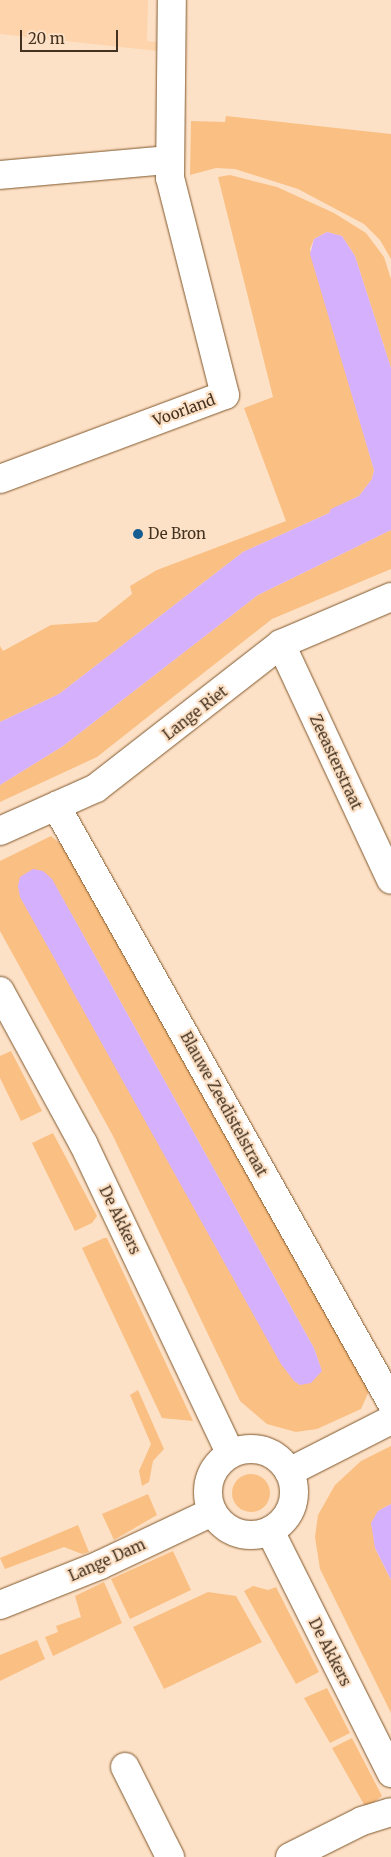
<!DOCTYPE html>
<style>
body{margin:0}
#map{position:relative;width:391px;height:1857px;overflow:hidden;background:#fde1c6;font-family:Merriweather,serif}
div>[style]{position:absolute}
.built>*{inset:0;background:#fdd4ab}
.green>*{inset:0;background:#fabf83}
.round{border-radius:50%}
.water>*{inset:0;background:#d5b0fd}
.roads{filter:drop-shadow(0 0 1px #80582d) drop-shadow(0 0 1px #80582d)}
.minor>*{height:28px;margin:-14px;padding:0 14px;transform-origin:14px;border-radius:14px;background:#fff}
.minor>.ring{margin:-14px;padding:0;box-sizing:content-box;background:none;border:28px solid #fff;border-radius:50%}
.dots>*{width:14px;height:14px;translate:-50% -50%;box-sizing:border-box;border:2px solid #fde1c6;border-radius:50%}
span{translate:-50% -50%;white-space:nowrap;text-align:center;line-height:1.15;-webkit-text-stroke:4.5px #fde1c6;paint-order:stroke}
.street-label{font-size:15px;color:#443220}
.poi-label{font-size:15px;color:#443220}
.left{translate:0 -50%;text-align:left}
.scale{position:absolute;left:20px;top:30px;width:98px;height:22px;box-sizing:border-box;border:2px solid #443220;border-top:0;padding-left:6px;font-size:15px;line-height:18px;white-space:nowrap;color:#443220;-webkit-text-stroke:4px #fde1c6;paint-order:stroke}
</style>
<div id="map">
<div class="built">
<i style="clip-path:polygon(0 0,148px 0,147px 41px,158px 42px,158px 51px,0 34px)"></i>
</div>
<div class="green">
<i style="clip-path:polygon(226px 116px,391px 134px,391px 259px,380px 240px,364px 224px,298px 189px,235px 169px,216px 168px,190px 175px,191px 121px,225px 122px)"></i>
<i style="clip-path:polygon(230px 175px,277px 187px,334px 213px,366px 233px,384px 257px,391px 279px,391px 368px,355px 256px,342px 236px,327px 232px,314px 239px,310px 249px,374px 470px,372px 479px,359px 496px,332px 509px,329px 513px,243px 552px,59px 694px,0 722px,0 646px,3px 651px,51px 625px,97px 622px,132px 594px,130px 586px,157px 570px,286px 521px,244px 408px,273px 397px,218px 177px)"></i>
<i style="clip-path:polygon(391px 530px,391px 569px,272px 619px,97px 757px,0 802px,0 785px,63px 746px,258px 595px)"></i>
<i style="clip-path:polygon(evenodd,51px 836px,63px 846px,365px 1383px,369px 1391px,361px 1409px,317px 1429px,296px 1432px,267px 1424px,240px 1401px,112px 1134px,0 931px,0 861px,51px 836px,52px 879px,314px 1348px,322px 1371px,52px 879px)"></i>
<i style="clip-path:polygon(11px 1051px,42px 1111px,21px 1121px,0 1078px,0 1056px)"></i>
<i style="clip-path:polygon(53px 1133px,97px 1216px,92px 1223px,75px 1231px,32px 1143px)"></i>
<i style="clip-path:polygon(104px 1238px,107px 1238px,193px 1421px,162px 1418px,82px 1248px)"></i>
<i style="clip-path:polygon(138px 1390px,164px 1449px,153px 1461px,149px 1482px,142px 1486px,139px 1471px,151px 1444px,130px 1395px)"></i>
<i style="clip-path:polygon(391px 1446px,391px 1504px,378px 1511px,375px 1548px,391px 1580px,391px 1713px,320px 1569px,315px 1537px,318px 1515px,335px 1485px,361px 1461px)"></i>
<i class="round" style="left:232px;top:1474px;width:38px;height:38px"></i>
<i style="clip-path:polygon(148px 1494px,157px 1515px,114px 1540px,102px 1514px)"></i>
<i style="clip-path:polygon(78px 1525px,89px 1552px,82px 1554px,64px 1547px,5px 1569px,0 1558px)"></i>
<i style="clip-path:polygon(173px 1551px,191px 1590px,130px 1619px,111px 1579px)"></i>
<i style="clip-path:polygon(104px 1582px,122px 1623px,53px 1656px,45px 1637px,58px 1632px,56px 1626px,81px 1617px,75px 1596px)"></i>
<i style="clip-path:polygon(253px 1586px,268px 1590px,276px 1587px,319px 1672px,296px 1684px,244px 1591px)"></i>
<i style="clip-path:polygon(208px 1592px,236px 1596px,262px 1642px,164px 1689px,133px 1627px)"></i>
<i style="clip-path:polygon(37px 1640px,45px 1659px,0 1681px,0 1655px)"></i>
<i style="clip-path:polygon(327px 1688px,350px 1733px,330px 1743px,304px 1698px)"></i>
<i style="clip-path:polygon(352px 1738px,382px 1796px,366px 1808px,332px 1748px)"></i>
</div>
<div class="water">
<i style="clip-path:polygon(327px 232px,342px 236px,355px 256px,391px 368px,391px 530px,258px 595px,63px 746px,0 785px,0 722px,59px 694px,243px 552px,329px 513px,331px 509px,359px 496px,372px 479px,374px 470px,310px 254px,314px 239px)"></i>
<i style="clip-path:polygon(33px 869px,43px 871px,52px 879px,314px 1348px,322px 1371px,311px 1383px,300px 1385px,294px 1381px,281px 1364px,20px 897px,18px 886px,20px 877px)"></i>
<i style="clip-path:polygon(391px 1504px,391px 1580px,375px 1548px,371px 1523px,378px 1511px)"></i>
</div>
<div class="roads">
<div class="minor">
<i style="left:0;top:175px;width:170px;rotate:-5.1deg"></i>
<i style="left:0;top:479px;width:240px;rotate:-20.5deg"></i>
<i style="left:225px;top:395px;width:224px;rotate:-104.2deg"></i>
<i style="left:170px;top:178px;width:178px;rotate:-89.4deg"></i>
<i style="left:281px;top:644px;width:260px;rotate:65deg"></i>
<i style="left:56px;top:806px;width:684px;rotate:60.66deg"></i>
<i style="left:0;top:831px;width:105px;rotate:-24.1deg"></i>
<i style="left:96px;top:788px;width:234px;rotate:-37.9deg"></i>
<i style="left:281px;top:644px;width:120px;rotate:-23.1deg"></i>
<i style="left:0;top:991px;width:173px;rotate:61.4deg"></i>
<i style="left:83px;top:1143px;width:344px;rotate:64.6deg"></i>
<i class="ring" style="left:208px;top:1449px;width:58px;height:58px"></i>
<i style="left:289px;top:1472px;width:114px;rotate:-27deg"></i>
<i style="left:270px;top:1531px;width:271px;rotate:63.4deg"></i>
<i style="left:0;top:1605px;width:108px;rotate:-21.8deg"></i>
<i style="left:100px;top:1565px;width:124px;rotate:-25.3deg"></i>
<i style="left:125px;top:1767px;width:101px;rotate:63.4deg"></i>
<i style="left:290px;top:1857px;width:80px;rotate:-26.6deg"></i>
<i style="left:362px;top:1821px;width:30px;rotate:-17deg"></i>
</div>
</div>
<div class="dots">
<i style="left:138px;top:534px;background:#165e92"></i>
</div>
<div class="street-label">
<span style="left:184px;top:410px;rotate:-20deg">Voorland</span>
<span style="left:195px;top:713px;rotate:-38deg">Lange Riet</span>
<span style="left:336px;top:762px;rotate:65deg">Zeeasterstraat</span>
<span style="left:224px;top:1104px;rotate:61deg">Blauwe Zeedistelstraat</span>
<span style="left:120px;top:1220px;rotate:64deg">De Akkers</span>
<span style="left:107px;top:1560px;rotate:-24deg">Lange Dam</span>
<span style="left:330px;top:1652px;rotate:63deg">De Akkers</span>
</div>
<div class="poi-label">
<span class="left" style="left:148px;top:534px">De Bron</span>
</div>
<div class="scale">20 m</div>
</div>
